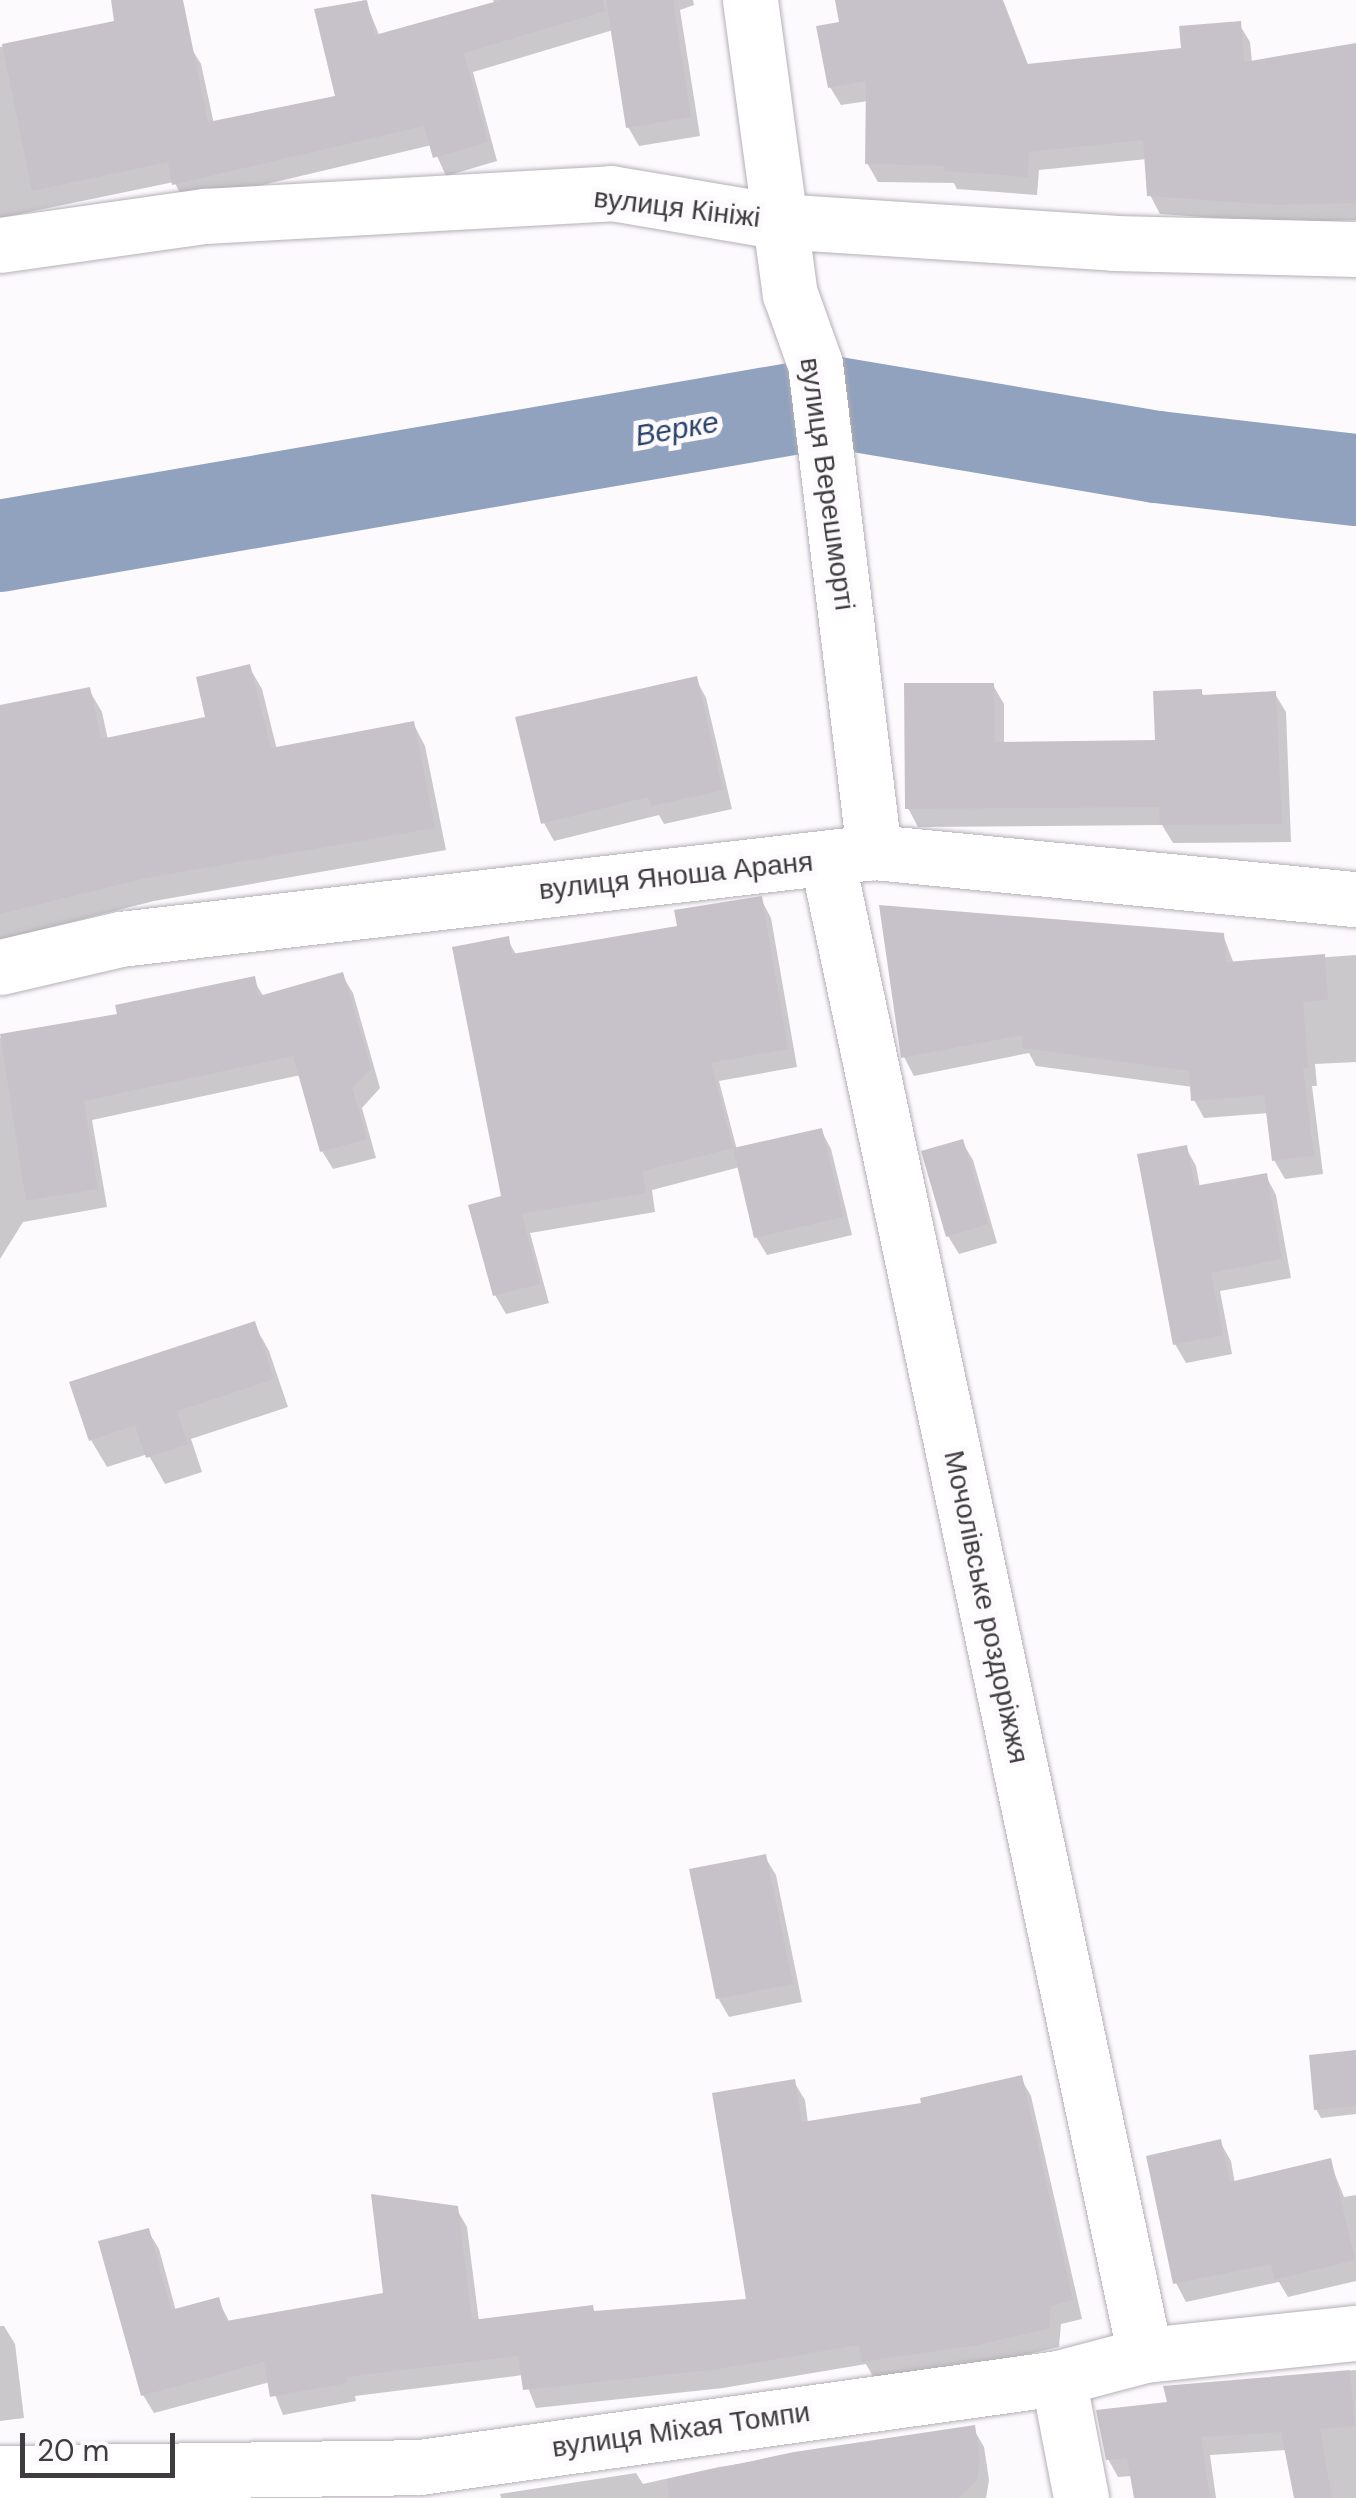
<!DOCTYPE html>
<meta charset="utf-8">
<style>
body{margin:0}
#map{position:relative;width:1356px;height:2498px;overflow:hidden;background:#fdfafe;font-family:"DM Sans",sans-serif}
div>[style]{position:absolute}
.shadow>*{inset:0;background:#0003}
.river>*{height:92px;margin:-46px;padding:0 46px;transform-origin:46px;border-radius:46px;background:#90a2bd}
.building>*{inset:0;background:#c7c2ca}
.roads{filter:drop-shadow(0 0 2px #b4afb7) drop-shadow(0 0 2px #b4afb7)}
.minor>*{height:55px;margin:-27.5px;padding:0 27.5px;transform-origin:27.5px;border-radius:27.5px;background:#fff}
span{translate:-50% -50%;white-space:nowrap;text-align:center;line-height:1.15;-webkit-text-stroke:10px #fdfafe;paint-order:stroke}
.street-label{font-size:28px;color:#3e3c3f}
.water-label{font-size:30px;color:#2a436a;font-style:italic}
.scale{position:absolute;left:20px;top:2433px;width:155px;height:45px;box-sizing:border-box;border:5px solid #3e3c3f;border-top:0;padding-left:12px;font-size:30px;line-height:35px;white-space:nowrap;color:#3e3c3f;-webkit-text-stroke:8px #fdfafe;paint-order:stroke}
</style>
<div id="map">
<div class="shadow">
<i style="clip-path:polygon(365px 0,380px 37px,495px 4px,493px 0,693px 0,694px 5px,680px 10px,700px 136px,639px 146px,628px 127px,613px 30px,473px 72px,497px 161px,446px 176px,432px 145px,186px 203px,174px 182px,0 218px,0 47px,137px 19px,190px 46px,201px 64px,214px 124px,338px 98px,317px 11px)"></i>
<i style="clip-path:polygon(837px 0,1003px 0,1029px 67px,1184px 50px,1239px 24px,1250px 42px,1252px 63px,1356px 45px,1356px 220px,1286px 223px,1160px 214px,1150px 195px,1147px 159px,1039px 170px,1037px 195px,957px 189px,954px 183px,878px 182px,867px 163px,868px 101px,841px 105px,830px 87px,842px 24px)"></i>
<i style="clip-path:polygon(249px 667px,262px 689px,277px 750px,413px 723px,425px 746px,446px 850px,154px 901px,0 940px,0 707px,89px 690px,102px 712px,108px 740px,208px 719px)"></i>
<i style="clip-path:polygon(696px 679px,706px 698px,732px 809px,664px 824px,659px 815px,554px 841px,544px 823px)"></i>
<i style="clip-path:polygon(993px 685px,1004px 704px,1004px 744px,1158px 742px,1201px 691px,1204px 697px,1275px 694px,1286px 712px,1291px 842px,1173px 843px,1162px 825px,918px 827px,908px 808px)"></i>
<i style="clip-path:polygon(761px 899px,771px 918px,797px 1067px,719px 1081px,737px 1150px,821px 1130px,831px 1149px,852px 1235px,767px 1255px,756px 1237px,740px 1167px,652px 1190px,655px 1212px,530px 1233px,549px 1303px,506px 1314px,495px 1295px,504px 1198px,507px 939px,517px 956px,680px 928px)"></i>
<i style="clip-path:polygon(1223px 935px,1234px 964px,1356px 955px,1356px 1062px,1315px 1064px,1317px 1086px,1312px 1086px,1323px 1174px,1285px 1179px,1274px 1160px,1269px 1113px,1204px 1118px,1194px 1100px,1193px 1087px,1036px 1066px,1029px 1053px,914px 1076px,904px 1057px)"></i>
<i style="clip-path:polygon(342px 975px,353px 993px,380px 1088px,362px 1108px,376px 1158px,333px 1169px,322px 1151px,301px 1075px,92px 1120px,107px 1207px,23px 1222px,0 1259px,0 1038px,120px 1016px,253px 979px,264px 997px)"></i>
<i style="clip-path:polygon(962px 1142px,973px 1160px,997px 1243px,959px 1254px,948px 1236px)"></i>
<i style="clip-path:polygon(1186px 1148px,1196px 1166px,1200px 1187px,1266px 1176px,1276px 1195px,1291px 1278px,1220px 1291px,1232px 1354px,1186px 1363px,1175px 1344px)"></i>
<i style="clip-path:polygon(254px 1324px,269px 1351px,288px 1407px,191px 1439px,202px 1472px,165px 1484px,148px 1454px,107px 1467px,91px 1440px)"></i>
<i style="clip-path:polygon(765px 1857px,776px 1875px,802px 2002px,729px 2017px,718px 1998px)"></i>
<i style="clip-path:polygon(1356px 2053px,1356px 2114px,1321px 2118px,1316px 2109px)"></i>
<i style="clip-path:polygon(1020px 2077px,1031px 2096px,1082px 2319px,1061px 2324px,1059px 2347px,991px 2363px,875px 2380px,866px 2364px,723px 2388px,536px 2408px,523px 2375px,355px 2396px,356px 2401px,283px 2415px,270px 2382px,154px 2413px,143px 2395px,148px 2231px,159px 2249px,176px 2311px,218px 2300px,230px 2323px,386px 2295px,456px 2208px,467px 2227px,479px 2322px,749px 2301px,794px 2082px,805px 2100px,808px 2123px,924px 2105px)"></i>
<i style="clip-path:polygon(1220px 2142px,1231px 2161px,1235px 2184px,1329px 2160px,1344px 2197px,1356px 2195px,1356px 2281px,1288px 2297px,1279px 2282px,1186px 2302px,1176px 2283px)"></i>
<i style="clip-path:polygon(0 2326px,4px 2326px,15px 2344px,24px 2418px,0 2421px)"></i>
<i style="clip-path:polygon(1356px 2370px,1356px 2498px,1296px 2498px,1287px 2450px,1210px 2455px,1216px 2498px,1136px 2498px,1132px 2476px,1118px 2477px,1108px 2459px,1170px 2404px,1166px 2388px)"></i>
<i style="clip-path:polygon(973px 2428px,984px 2447px,989px 2480px,986px 2498px,501px 2498px,500px 2494px,636px 2473px,643px 2484px,719px 2467px)"></i>
</div>
<div class="river">
<i style="left:0;top:546px;width:844px;rotate:-9.82deg"></i>
<i style="left:832px;top:402px;width:330px;rotate:9.6deg"></i>
<i style="left:1157px;top:457px;width:200px;rotate:6.6deg"></i>
</div>
<div class="building">
<i style="clip-path:polygon(111px 0,183px 0,208px 122px,335px 96px,314px 9px,367px 0,375px 35px,501px 0,603px 0,605px 11px,464px 53px,488px 142px,433px 158px,424px 126px,172px 185px,168px 162px,32px 191px,2px 44px,114px 21px)"></i>
<i style="clip-path:polygon(606px 0,673px 0,691px 117px,626px 128px)"></i>
<i style="clip-path:polygon(835px 0,1002px 0,1027px 64px,1181px 48px,1179px 26px,1241px 21px,1244px 62px,1356px 43px,1356px 203px,1274px 205px,1147px 196px,1143px 140px,1029px 152px,1028px 177px,944px 171px,944px 166px,865px 164px,866px 81px,828px 88px,816px 26px,839px 22px)"></i>
<i style="clip-path:polygon(250px 664px,271px 748px,414px 721px,435px 828px,141px 879px,0 914px,0 705px,90px 687px,101px 739px,205px 717px,196px 677px)"></i>
<i style="clip-path:polygon(697px 676px,723px 790px,651px 806px,648px 797px,541px 824px,515px 717px)"></i>
<i style="clip-path:polygon(904px 683px,994px 683px,995px 742px,1155px 740px,1153px 691px,1202px 689px,1202px 695px,1276px 691px,1282px 824px,1160px 825px,1159px 807px,905px 809px)"></i>
<i style="clip-path:polygon(762px 896px,788px 1049px,711px 1063px,733px 1148px,643px 1171px,646px 1193px,522px 1214px,540px 1284px,493px 1296px,468px 1205px,501px 1196px,452px 947px,509px 936px,512px 954px,677px 926px,674px 910px)"></i>
<i style="clip-path:polygon(879px 905px,1224px 933px,1226px 962px,1325px 954px,1328px 1000px,1303px 1002px,1308px 1068px,1303px 1068px,1314px 1156px,1272px 1161px,1264px 1095px,1191px 1101px,1189px 1071px,1023px 1048px,1022px 1035px,901px 1058px)"></i>
<i style="clip-path:polygon(343px 972px,371px 1069px,352px 1088px,367px 1139px,320px 1152px,293px 1056px,84px 1101px,98px 1189px,26px 1201px,0 1034px,117px 1014px,115px 1005px,255px 976px,259px 996px)"></i>
<i style="clip-path:polygon(822px 1128px,843px 1217px,754px 1238px,733px 1148px)"></i>
<i style="clip-path:polygon(963px 1139px,988px 1224px,946px 1237px,921px 1151px)"></i>
<i style="clip-path:polygon(1187px 1145px,1195px 1186px,1267px 1173px,1282px 1259px,1211px 1273px,1223px 1335px,1173px 1345px,1137px 1154px)"></i>
<i style="clip-path:polygon(255px 1321px,274px 1379px,177px 1411px,188px 1444px,146px 1458px,135px 1425px,89px 1441px,69px 1382px)"></i>
<i style="clip-path:polygon(766px 1854px,793px 1984px,716px 1999px,689px 1869px)"></i>
<i style="clip-path:polygon(1356px 2050px,1356px 2106px,1314px 2110px,1309px 2055px)"></i>
<i style="clip-path:polygon(1022px 2075px,1073px 2300px,1051px 2306px,1049px 2328px,979px 2345px,862px 2362px,859px 2345px,711px 2370px,523px 2390px,518px 2356px,346px 2377px,347px 2383px,270px 2397px,264px 2362px,141px 2396px,98px 2241px,149px 2228px,171px 2310px,219px 2297px,226px 2321px,383px 2293px,371px 2194px,458px 2206px,472px 2320px,593px 2305px,594px 2311px,746px 2299px,712px 2093px,795px 2079px,802px 2122px,921px 2103px,920px 2098px)"></i>
<i style="clip-path:polygon(1221px 2139px,1230px 2182px,1331px 2158px,1355px 2260px,1274px 2280px,1271px 2264px,1173px 2284px,1146px 2156px)"></i>
<i style="clip-path:polygon(1350px 2370px,1355px 2426px,1320px 2429px,1332px 2498px,1294px 2498px,1281px 2432px,1201px 2437px,1210px 2498px,1134px 2498px,1127px 2458px,1106px 2460px,1096px 2410px,1167px 2402px,1163px 2386px)"></i>
<i style="clip-path:polygon(975px 2425px,980px 2460px,976px 2482px,958px 2498px,669px 2498px,667px 2479px,794px 2452px)"></i>
</div>
<div class="roads">
<div class="minor">
<i style="left:750px;top:0;width:297px;rotate:82.3deg"></i>
<i style="left:790px;top:294px;width:74px;rotate:70.3deg"></i>
<i style="left:815px;top:364px;width:492px;rotate:83.1deg"></i>
<i style="left:0;top:245px;width:207px;rotate:-8.1deg"></i>
<i style="left:205px;top:216px;width:407px;rotate:-3.2deg"></i>
<i style="left:611px;top:193px;width:168px;rotate:9.6deg"></i>
<i style="left:777px;top:221px;width:338px;rotate:3.7deg"></i>
<i style="left:1114px;top:243px;width:242px;rotate:1.4deg"></i>
<i style="left:827px;top:859px;width:1529px;rotate:78deg"></i>
<i style="left:0;top:967px;width:123px;rotate:-13.1deg"></i>
<i style="left:120px;top:939px;width:759px;rotate:-6.58deg"></i>
<i style="left:874px;top:852px;width:484px;rotate:5.6deg"></i>
<i style="left:1058px;top:2378px;width:122px;rotate:79.1deg"></i>
<i style="left:0;top:2473px;width:420px;rotate:-0.8deg"></i>
<i style="left:420px;top:2467px;width:644px;rotate:-7.94deg"></i>
<i style="left:1058px;top:2378px;width:90px;rotate:-14.8deg"></i>
<i style="left:1145px;top:2355px;width:212px;rotate:-6deg"></i>
</div>
</div>
<div class="street-label">
<span style="left:677px;top:208px;rotate:7deg">вулиця Кініжі</span>
<span style="left:827px;top:484px;rotate:82deg">вулиця Верешморті</span>
<span style="left:676px;top:876px;rotate:-6deg">вулиця Яноша Араня</span>
<span style="left:986px;top:1607px;rotate:78deg">Мочолівське роздоріжжя</span>
<span style="left:681px;top:2430px;rotate:-8deg">вулиця Міхая Томпи</span>
</div>
<div class="water-label">
<span style="left:677px;top:429px;rotate:-10deg">Верке</span>
</div>
<div class="scale">20 m</div>
</div>
